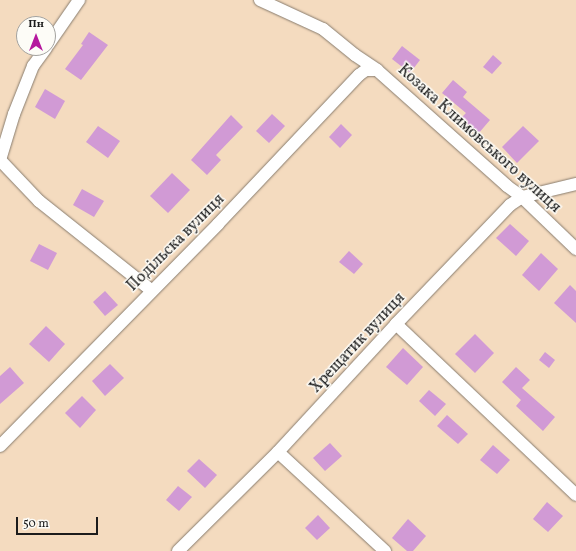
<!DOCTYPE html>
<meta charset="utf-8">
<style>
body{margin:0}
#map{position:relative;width:576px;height:551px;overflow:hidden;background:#f4dbbf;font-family:Vollkorn,serif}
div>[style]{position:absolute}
.building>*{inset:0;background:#d19ad5}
.roads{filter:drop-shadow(0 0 1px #887c6e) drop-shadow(0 0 1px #887c6e)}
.street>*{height:12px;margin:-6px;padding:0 6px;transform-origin:6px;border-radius:6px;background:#fff}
span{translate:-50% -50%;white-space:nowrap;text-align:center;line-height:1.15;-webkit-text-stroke:3px #fdfcf7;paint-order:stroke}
.street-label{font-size:16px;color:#1c1c1c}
.north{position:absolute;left:16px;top:16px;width:40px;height:40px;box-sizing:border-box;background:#fdfcf7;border:1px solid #a3a29f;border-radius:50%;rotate:0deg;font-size:11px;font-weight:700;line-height:16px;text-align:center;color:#1c1c1c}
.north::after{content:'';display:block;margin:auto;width:14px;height:18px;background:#b5179e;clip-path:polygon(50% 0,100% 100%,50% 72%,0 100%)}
.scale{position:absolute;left:16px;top:517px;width:82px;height:18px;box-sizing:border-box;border:2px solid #1c1c1c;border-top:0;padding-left:5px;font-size:12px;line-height:14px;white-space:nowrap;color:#1c1c1c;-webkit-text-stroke:3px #fdfcf7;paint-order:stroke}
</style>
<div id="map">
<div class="building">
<i style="clip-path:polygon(89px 32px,108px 45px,81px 80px,65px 69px,83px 45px,81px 44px)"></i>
<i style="clip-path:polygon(402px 46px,420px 60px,410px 73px,392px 59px)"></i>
<i style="clip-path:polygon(493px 55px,502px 63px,492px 74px,483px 67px)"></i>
<i style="clip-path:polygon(453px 80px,467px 92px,463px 97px,490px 120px,478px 134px,461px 118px,466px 113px,442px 93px)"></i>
<i style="clip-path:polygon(45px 89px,65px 101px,55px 119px,35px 107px)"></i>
<i style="clip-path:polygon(272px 114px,285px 126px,269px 143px,256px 131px)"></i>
<i style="clip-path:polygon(231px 115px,243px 127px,216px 155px,221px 160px,207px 175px,191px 160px)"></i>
<i style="clip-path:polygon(341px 124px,352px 135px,340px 148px,329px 137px)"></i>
<i style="clip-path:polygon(98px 126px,120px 141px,108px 158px,86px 142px)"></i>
<i style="clip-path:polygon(523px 126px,539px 141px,517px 163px,502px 147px)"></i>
<i style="clip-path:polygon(172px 173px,190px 190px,168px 213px,150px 196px)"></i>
<i style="clip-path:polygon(82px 189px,104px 201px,94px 217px,73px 205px)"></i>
<i style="clip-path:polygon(510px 224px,529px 241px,516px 256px,496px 238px)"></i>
<i style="clip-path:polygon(39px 244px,57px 253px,48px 270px,30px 261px)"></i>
<i style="clip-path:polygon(349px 251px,363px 264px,354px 274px,339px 262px)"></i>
<i style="clip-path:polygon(541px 253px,558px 269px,539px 291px,522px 275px)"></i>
<i style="clip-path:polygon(570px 285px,576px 291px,576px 323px,554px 303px)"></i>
<i style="clip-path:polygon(105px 291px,118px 305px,105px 316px,93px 302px)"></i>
<i style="clip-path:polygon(46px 326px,65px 344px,49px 362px,29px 344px)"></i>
<i style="clip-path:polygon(475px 334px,494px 353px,475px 373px,455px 354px)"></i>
<i style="clip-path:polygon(403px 348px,423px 367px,407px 385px,386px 367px)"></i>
<i style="clip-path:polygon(545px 352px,555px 360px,549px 368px,539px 360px)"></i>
<i style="clip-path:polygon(110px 364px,124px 378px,105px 396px,92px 381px)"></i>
<i style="clip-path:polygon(10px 367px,24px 383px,0 404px,0 376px)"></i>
<i style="clip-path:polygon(516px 367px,530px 380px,522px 388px,555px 417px,543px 431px,516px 406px,521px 400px,502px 382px)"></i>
<i style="clip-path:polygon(429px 390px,446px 404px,435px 416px,419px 401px)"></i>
<i style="clip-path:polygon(82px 396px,96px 410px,80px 428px,65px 413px)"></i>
<i style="clip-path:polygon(447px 415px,468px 434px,458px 444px,437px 426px)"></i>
<i style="clip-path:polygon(330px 443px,342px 456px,325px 471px,313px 458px)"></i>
<i style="clip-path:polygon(493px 445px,510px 460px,497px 474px,480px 460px)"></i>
<i style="clip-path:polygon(199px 459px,217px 475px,205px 488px,187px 471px)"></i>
<i style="clip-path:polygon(178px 486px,192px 497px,179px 511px,166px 500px)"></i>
<i style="clip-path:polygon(547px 502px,563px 516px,548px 532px,533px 519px)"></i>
<i style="clip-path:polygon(318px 515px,330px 528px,317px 540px,305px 528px)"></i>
<i style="clip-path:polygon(408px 519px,426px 536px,413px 551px,407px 551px,392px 538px)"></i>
</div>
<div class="roads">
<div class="street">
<i style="left:260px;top:0;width:69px;rotate:24.7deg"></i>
<i style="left:323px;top:29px;width:41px;rotate:39.1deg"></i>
<i style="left:355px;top:55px;width:27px;rotate:34deg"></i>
<i style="left:377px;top:70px;width:174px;rotate:41.7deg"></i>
<i style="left:507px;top:186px;width:19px;rotate:36deg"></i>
<i style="left:522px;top:197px;width:75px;rotate:43.9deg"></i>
<i style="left:48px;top:45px;width:55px;rotate:-55.4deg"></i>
<i style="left:0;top:160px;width:57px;rotate:46.4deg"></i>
<i style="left:39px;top:201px;width:143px;rotate:38.5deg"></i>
<i style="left:0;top:160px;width:48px;rotate:-73.1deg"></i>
<i style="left:14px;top:114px;width:52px;rotate:-68.4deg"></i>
<i style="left:33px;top:66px;width:22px;rotate:-54deg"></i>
<i style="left:396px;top:324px;width:248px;rotate:43.5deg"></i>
<i style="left:0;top:446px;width:311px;rotate:-45.5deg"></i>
<i style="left:218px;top:224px;width:205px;rotate:-46.6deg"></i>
<i style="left:359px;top:75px;width:9px;rotate:-36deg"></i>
<i style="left:366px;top:70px;width:11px"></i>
<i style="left:278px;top:452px;width:146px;rotate:42.8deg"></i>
<i style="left:178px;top:551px;width:141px;rotate:-44.7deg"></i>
<i style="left:278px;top:452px;width:174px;rotate:-47.3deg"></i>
<i style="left:396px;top:324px;width:165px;rotate:-46.2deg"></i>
<i style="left:510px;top:205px;width:14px;rotate:-34deg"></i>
<i style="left:522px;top:197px;width:56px;rotate:-13.5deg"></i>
</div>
</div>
<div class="street-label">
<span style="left:479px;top:139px;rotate:42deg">Козака Климовського вулиця</span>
<span style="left:176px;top:243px;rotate:-45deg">Подільска вулиця</span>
<span style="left:358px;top:343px;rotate:-47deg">Хрещатик вулиця</span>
</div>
<div class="north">Пн</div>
<div class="scale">50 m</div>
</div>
